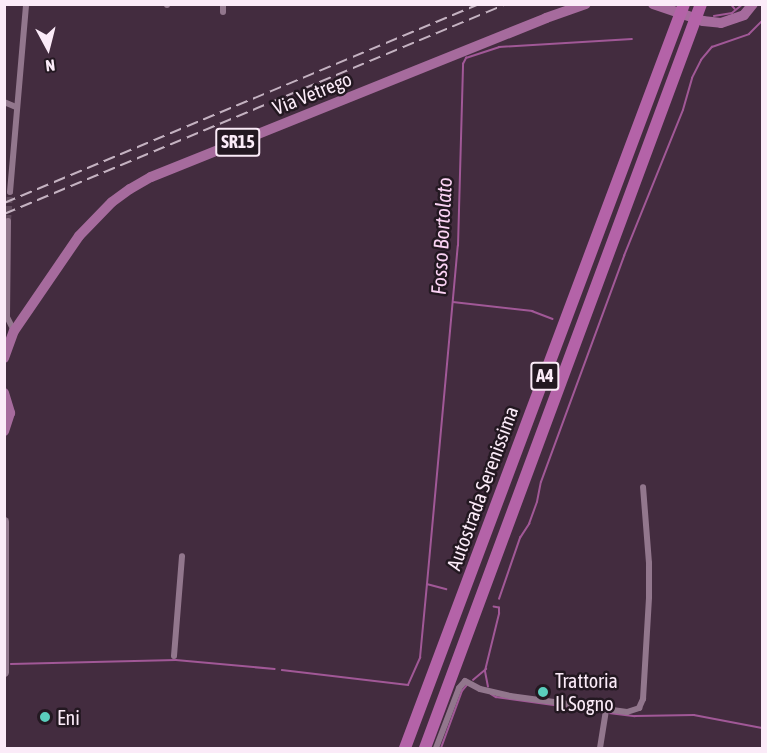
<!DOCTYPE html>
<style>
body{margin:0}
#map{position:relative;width:767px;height:753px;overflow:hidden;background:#432c3f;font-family:"Asap Condensed",sans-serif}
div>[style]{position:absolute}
.stream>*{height:1.5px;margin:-0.75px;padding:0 0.75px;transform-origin:0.75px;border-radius:0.75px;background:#a15897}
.street-tunnel>*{height:6px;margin-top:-3px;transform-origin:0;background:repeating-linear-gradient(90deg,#5f495b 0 6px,transparent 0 9px)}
.street>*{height:6px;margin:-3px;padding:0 3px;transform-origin:3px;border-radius:3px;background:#92778d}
.secondary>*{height:9px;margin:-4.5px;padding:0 4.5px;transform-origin:4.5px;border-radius:4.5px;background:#92778d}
.primary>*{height:10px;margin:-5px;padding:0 5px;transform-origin:5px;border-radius:5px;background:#a66b9d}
.highway>*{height:12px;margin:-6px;padding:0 6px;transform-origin:6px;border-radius:6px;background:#b463a8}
.rail>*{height:1.5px;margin-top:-0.75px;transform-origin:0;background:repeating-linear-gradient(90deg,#c4b2c1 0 12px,transparent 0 18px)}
.dots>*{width:16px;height:16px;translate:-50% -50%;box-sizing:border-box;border:3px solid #231821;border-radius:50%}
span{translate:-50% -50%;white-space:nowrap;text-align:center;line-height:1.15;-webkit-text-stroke:5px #231821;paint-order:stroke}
.shield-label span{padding:2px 4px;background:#231821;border:2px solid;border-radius:4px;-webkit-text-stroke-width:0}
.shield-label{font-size:18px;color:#fbebf8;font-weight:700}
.street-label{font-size:20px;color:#fbebf8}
.poi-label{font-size:20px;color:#fbebf8}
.left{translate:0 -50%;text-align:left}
.water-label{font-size:21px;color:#fbd3f4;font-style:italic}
.frame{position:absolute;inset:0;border:6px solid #fbebf8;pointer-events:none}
.north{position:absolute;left:18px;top:18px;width:60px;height:60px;-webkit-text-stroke:4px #231821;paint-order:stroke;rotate:173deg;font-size:16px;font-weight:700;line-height:24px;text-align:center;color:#fbebf8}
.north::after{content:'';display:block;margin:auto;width:21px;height:27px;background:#fbebf8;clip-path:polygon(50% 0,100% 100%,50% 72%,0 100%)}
</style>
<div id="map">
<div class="stream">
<i style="left:731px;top:4px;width:6px;rotate:51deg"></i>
<i style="left:714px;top:16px;width:18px;rotate:-9deg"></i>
<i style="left:732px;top:13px;width:14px;rotate:-39deg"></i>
<i style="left:453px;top:302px;width:80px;rotate:6.5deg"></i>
<i style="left:532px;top:311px;width:22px;rotate:21deg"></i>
<i style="left:427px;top:584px;width:339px;rotate:-84.8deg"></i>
<i style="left:458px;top:246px;width:182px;rotate:-88.4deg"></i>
<i style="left:463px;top:64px;width:7px;rotate:-63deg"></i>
<i style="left:466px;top:58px;width:35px;rotate:-18deg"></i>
<i style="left:499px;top:47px;width:133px;rotate:-3.4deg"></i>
<i style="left:499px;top:599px;width:65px;rotate:-71deg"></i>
<i style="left:520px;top:538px;width:17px;rotate:-57deg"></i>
<i style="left:529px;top:524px;width:23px;rotate:-70deg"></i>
<i style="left:537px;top:502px;width:20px;rotate:-79deg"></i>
<i style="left:541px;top:482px;width:241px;rotate:-69.8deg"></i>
<i style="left:624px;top:256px;width:157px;rotate:-68deg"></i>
<i style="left:683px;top:110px;width:33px;rotate:-74deg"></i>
<i style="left:692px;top:78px;width:20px;rotate:-63deg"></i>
<i style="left:701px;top:60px;width:17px;rotate:-50deg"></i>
<i style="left:712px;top:47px;width:39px;rotate:-19deg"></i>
<i style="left:749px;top:34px;width:18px;rotate:-45deg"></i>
<i style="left:11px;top:664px;width:165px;rotate:-1.4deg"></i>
<i style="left:176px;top:660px;width:99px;rotate:5.2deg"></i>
<i style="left:282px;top:670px;width:127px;rotate:6.8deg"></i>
<i style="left:408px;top:685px;width:30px;rotate:-66deg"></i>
<i style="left:420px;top:658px;width:74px;rotate:-84.6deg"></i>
<i style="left:427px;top:584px;width:20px;rotate:15deg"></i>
<i style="left:473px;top:680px;width:17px;rotate:-40deg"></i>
<i style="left:488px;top:687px;width:16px;rotate:-101deg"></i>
<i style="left:485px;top:671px;width:59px;rotate:-76.2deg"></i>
<i style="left:499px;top:614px;width:6px;rotate:-90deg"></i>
<i style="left:499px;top:608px;width:5px;rotate:-169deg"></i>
<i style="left:491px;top:694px;width:6px;rotate:31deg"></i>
<i style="left:496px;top:697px;width:109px;rotate:7.9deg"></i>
<i style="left:609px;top:713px;width:26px;rotate:7deg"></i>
<i style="left:635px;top:716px;width:59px;rotate:-1deg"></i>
<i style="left:694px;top:715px;width:69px;rotate:10.8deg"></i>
<i style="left:441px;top:748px;width:61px;rotate:-69.8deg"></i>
<i style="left:462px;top:691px;width:8px;rotate:-50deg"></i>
</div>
<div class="street-tunnel">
<i style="left:8px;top:221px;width:29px;rotate:-86deg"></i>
</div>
<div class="street">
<i style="left:167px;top:5px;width:1px;rotate:-90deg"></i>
<i style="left:223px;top:12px;width:8px;rotate:-90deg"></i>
<i style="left:4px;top:102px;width:13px;rotate:23deg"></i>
<i style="left:10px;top:192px;width:189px;rotate:-85.1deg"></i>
<i style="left:8px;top:221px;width:96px;rotate:90.6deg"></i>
<i style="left:7px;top:317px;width:16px;rotate:63deg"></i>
<i style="left:174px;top:656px;width:100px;rotate:-85.4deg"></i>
<i style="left:436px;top:748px;width:64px;rotate:-69deg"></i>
<i style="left:459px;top:688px;width:9px;rotate:-49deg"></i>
<i style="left:465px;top:681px;width:17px;rotate:28deg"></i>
<i style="left:480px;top:689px;width:31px;rotate:13deg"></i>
<i style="left:510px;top:696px;width:118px;rotate:7.8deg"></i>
<i style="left:627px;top:712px;width:13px;rotate:-18deg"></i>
<i style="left:639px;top:708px;width:10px;rotate:-66deg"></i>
<i style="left:643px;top:699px;width:102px;rotate:-86.6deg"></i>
<i style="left:649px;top:597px;width:34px;rotate:-90deg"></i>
<i style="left:649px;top:563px;width:76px;rotate:-94.5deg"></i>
<i style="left:600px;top:748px;width:39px;rotate:-81deg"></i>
</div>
<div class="secondary">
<i style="left:4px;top:521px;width:151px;rotate:90deg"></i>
</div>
<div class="primary">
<i style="left:653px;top:4px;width:53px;rotate:18.8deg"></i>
<i style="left:703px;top:21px;width:18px;rotate:6deg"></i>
<i style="left:721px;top:23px;width:24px;rotate:-19deg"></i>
<i style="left:744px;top:15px;width:14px;rotate:-51deg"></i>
<i style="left:4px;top:358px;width:29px;rotate:-70deg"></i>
<i style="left:14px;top:331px;width:115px;rotate:-55.6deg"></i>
<i style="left:79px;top:236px;width:47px;rotate:-45.9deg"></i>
<i style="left:112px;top:202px;width:22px;rotate:-36deg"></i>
<i style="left:130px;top:189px;width:24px;rotate:-30deg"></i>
<i style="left:151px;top:177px;width:426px;rotate:-21.9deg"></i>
<i style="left:546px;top:18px;width:42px;rotate:-19.3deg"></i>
<i style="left:4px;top:393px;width:21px;rotate:73deg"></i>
<i style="left:10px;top:413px;width:19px;rotate:108deg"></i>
</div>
<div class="highway">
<i style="left:405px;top:748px;width:795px;rotate:-69.44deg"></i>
<i style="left:425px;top:748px;width:794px;rotate:-69.65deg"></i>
</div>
<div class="rail">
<i style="left:4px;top:203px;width:515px;rotate:-22.73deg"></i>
<i style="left:4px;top:214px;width:544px;rotate:-22.7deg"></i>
</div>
<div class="dots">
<i style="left:543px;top:692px;background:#5acebd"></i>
<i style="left:45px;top:717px;background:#5acebd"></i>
</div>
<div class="shield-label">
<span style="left:238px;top:142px">SR15</span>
<span style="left:545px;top:376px">A4</span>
</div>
<div class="street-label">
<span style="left:312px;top:93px;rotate:-22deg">Via Vetrego</span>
<span style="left:482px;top:488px;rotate:-70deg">Autostrada Serenissima</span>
</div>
<div class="poi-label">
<span class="left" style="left:555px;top:692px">Trattoria<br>Il Sogno</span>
<span class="left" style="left:57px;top:717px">Eni</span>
</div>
<div class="water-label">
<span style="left:441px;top:236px;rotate:-87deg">Fosso Bortolato</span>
</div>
<div class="frame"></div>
<div class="north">N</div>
</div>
